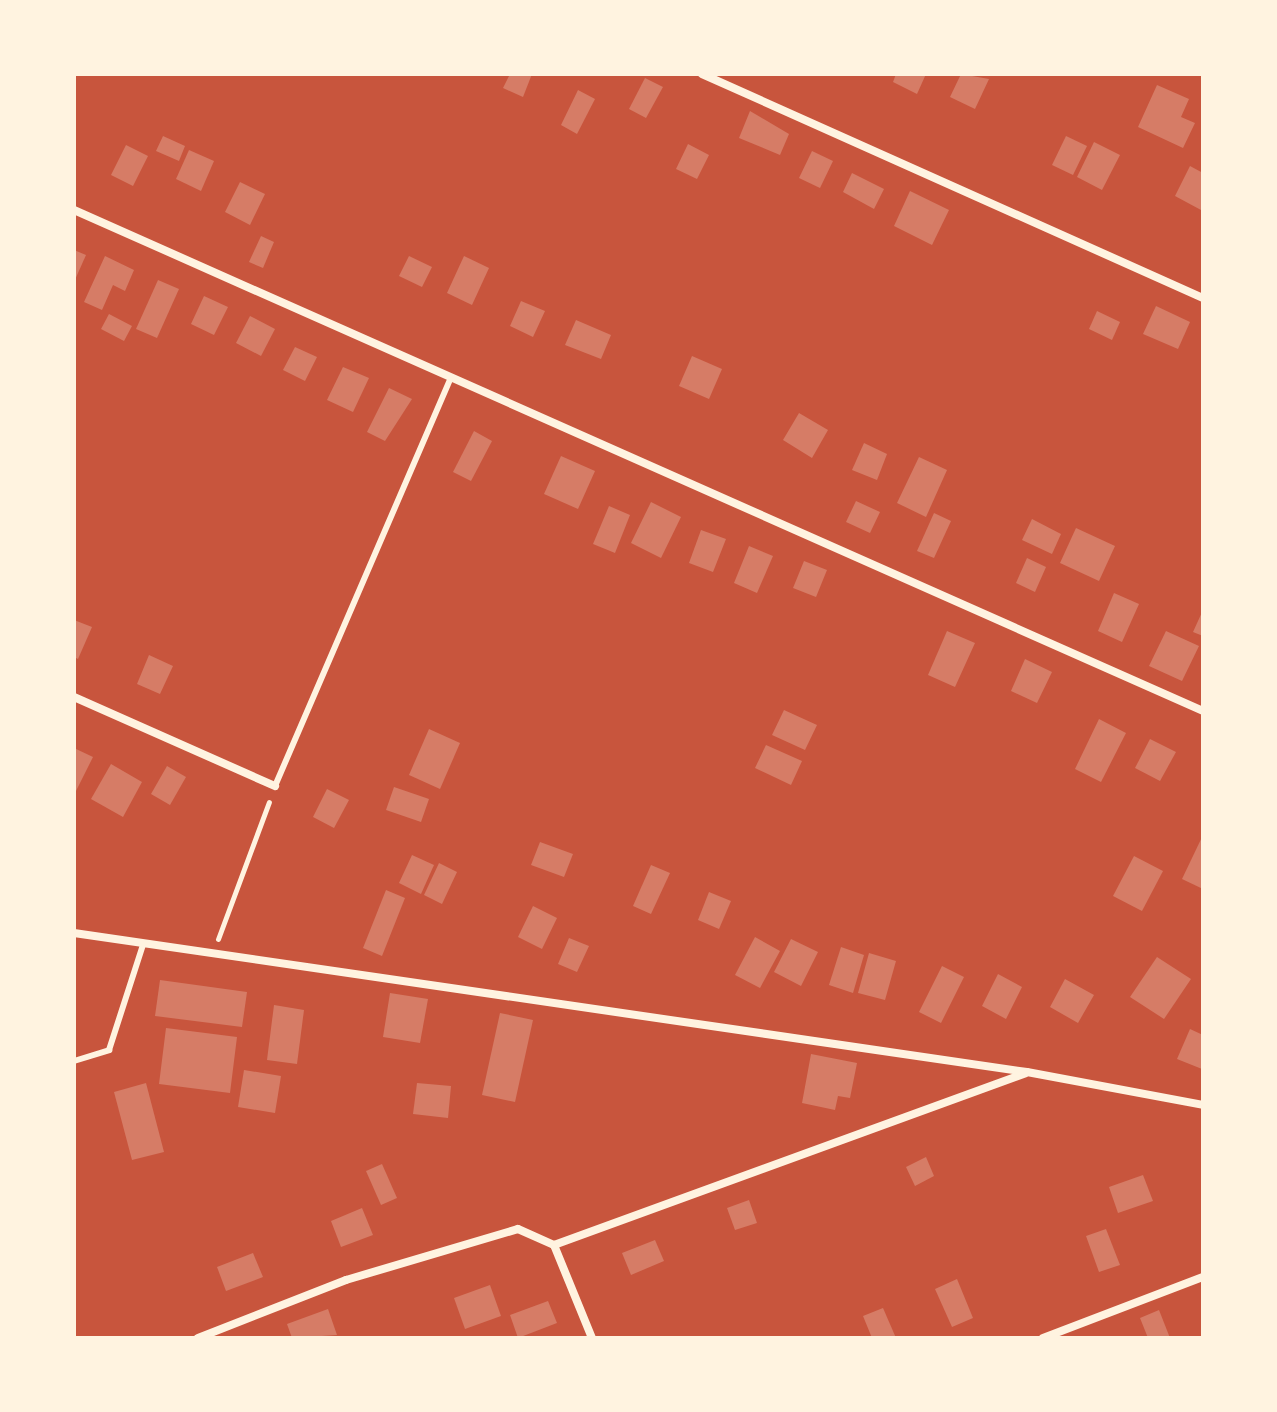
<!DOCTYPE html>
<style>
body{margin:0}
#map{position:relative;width:1277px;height:1412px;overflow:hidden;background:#c8553d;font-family:"Fira Sans Condensed",sans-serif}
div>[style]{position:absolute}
.building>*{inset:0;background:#d67c66}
.path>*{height:5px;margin:-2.5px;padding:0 2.5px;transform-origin:2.5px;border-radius:2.5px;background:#fff3e0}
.service>*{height:6px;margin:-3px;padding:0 3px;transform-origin:3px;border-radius:3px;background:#fff3e0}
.minor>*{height:8px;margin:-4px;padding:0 4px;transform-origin:4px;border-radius:4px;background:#fff3e0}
span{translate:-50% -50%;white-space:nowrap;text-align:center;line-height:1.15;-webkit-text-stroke:8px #fff3e0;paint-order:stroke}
.frame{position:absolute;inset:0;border:76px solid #fff3e0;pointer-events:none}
</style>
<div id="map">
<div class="building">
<i style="clip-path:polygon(510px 74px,532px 74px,523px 97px,503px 88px)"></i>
<i style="clip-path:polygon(896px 74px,926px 74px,917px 94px,893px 82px)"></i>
<i style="clip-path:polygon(961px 74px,989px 79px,975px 109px,950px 97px)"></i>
<i style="clip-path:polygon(645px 78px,663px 87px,646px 118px,629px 109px)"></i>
<i style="clip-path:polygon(1157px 85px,1189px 99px,1181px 117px,1195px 123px,1183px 148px,1138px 127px)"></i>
<i style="clip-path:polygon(578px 90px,595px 99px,577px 134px,561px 125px)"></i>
<i style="clip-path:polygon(750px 111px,789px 134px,780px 155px,739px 138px)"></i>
<i style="clip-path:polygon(163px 136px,185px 146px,179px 161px,156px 151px)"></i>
<i style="clip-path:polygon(1066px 136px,1087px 146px,1073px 175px,1052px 165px)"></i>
<i style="clip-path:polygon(1094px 142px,1120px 155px,1102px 190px,1077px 177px)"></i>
<i style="clip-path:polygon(688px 144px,709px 155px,697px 179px,676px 169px)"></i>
<i style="clip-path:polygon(126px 145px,148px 156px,133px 186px,111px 175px)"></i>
<i style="clip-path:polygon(189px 150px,214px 161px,201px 191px,176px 179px)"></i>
<i style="clip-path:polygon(812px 151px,833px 161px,820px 188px,799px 178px)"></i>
<i style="clip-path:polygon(1190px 166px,1203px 173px,1201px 210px,1175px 196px)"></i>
<i style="clip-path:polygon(852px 173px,884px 189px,874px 209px,843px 192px)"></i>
<i style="clip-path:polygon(240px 182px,265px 194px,250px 225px,225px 212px)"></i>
<i style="clip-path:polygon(910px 191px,949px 210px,932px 245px,894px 226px)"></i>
<i style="clip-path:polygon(261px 236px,274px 242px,263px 268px,249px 262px)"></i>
<i style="clip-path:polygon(74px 250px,86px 255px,74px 282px)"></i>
<i style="clip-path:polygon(105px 256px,134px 270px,125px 291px,113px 285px,102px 310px,84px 302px)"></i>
<i style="clip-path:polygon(409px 256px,432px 267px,422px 287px,399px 276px)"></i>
<i style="clip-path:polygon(464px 256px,489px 268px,472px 305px,447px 293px)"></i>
<i style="clip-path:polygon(158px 280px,179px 289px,157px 338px,136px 329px)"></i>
<i style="clip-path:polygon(204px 296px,228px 307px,214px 335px,191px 324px)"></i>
<i style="clip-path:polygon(521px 301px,545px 311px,533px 337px,510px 326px)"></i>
<i style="clip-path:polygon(1156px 306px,1190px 322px,1178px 349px,1143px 334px)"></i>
<i style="clip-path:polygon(1097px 311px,1120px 322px,1112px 340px,1089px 329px)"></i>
<i style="clip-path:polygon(109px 314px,132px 326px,124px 341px,101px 329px)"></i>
<i style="clip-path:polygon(250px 316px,275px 329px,261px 356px,236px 343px)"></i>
<i style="clip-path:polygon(576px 320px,611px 335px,601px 359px,565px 345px)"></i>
<i style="clip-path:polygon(295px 347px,317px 357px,305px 381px,283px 370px)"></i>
<i style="clip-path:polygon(692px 356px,722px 369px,709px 399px,679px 386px)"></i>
<i style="clip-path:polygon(343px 367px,369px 378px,353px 412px,327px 400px)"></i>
<i style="clip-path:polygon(389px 388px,412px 399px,385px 441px,367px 432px)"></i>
<i style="clip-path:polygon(799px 413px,828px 430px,812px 458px,783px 440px)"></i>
<i style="clip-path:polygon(474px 431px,492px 441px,471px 481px,453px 472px)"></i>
<i style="clip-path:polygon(864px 443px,887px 454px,877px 480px,852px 470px)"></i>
<i style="clip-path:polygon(561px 456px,595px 471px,578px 509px,544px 494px)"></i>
<i style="clip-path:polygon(919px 457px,947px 470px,926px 517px,897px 503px)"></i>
<i style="clip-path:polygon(856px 501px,880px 512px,870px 533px,846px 522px)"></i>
<i style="clip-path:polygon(651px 502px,681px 517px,661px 558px,631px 543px)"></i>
<i style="clip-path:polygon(609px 506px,630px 515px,615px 553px,593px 544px)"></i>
<i style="clip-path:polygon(934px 513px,951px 521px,934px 558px,917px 551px)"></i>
<i style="clip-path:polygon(1032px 519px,1061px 534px,1052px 554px,1022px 540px)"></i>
<i style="clip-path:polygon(1076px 528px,1115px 546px,1099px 581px,1060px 563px)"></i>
<i style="clip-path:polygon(701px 530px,726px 539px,713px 572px,689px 563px)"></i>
<i style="clip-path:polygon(749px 546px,773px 556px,757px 593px,734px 583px)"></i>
<i style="clip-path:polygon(1027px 558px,1046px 567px,1035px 592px,1016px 583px)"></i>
<i style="clip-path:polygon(804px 561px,827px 570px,816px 597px,793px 588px)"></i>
<i style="clip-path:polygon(1114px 593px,1139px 604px,1122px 642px,1098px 631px)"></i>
<i style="clip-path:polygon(1203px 610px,1203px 636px,1193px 632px)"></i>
<i style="clip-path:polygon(74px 620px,92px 627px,78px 659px,74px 657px)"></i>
<i style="clip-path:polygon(947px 631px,975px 643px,955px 687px,928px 675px)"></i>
<i style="clip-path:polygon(1166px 631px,1199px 646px,1182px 681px,1149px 666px)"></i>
<i style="clip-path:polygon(149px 655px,173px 666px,160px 694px,137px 684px)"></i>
<i style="clip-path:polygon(1025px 659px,1052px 672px,1037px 703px,1011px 691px)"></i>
<i style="clip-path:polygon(784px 710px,817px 725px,805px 750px,772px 735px)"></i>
<i style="clip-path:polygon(1099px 719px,1126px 733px,1101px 782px,1075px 769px)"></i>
<i style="clip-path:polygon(429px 729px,460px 743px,440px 789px,409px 775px)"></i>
<i style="clip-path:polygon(1150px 739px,1176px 752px,1160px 781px,1135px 768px)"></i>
<i style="clip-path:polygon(766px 745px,802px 761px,791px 785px,755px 768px)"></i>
<i style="clip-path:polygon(74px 748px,93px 757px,76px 791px,74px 790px)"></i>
<i style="clip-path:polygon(111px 764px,142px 782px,123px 817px,91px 799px)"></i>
<i style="clip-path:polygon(167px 766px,186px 777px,170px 805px,151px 794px)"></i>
<i style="clip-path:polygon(394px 787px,429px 799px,421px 822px,386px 810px)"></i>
<i style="clip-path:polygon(327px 789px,349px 800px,334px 828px,313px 817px)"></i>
<i style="clip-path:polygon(1203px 835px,1203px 889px,1182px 879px)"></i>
<i style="clip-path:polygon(540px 842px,573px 854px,564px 877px,531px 865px)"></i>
<i style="clip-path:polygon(412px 855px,434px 865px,421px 894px,399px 883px)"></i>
<i style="clip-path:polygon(1134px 856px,1163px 871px,1142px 911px,1113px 896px)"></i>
<i style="clip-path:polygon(439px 863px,457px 872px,442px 904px,424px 895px)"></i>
<i style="clip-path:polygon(651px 865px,670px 873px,651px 914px,633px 906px)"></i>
<i style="clip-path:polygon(386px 890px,405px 898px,382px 956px,363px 948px)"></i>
<i style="clip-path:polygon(709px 892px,731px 901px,719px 929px,698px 920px)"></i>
<i style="clip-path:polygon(533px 906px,557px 918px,542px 949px,518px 937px)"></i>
<i style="clip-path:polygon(755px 937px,780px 951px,760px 988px,735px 975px)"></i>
<i style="clip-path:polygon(569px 938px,589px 946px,577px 972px,558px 964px)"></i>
<i style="clip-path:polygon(791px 939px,818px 952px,801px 986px,774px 972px)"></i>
<i style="clip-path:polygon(841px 947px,864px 955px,853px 993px,829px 985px)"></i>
<i style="clip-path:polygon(869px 953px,896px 961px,885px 1000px,858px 993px)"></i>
<i style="clip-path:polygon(1157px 957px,1191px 979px,1164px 1019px,1130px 997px)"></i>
<i style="clip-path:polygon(942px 966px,964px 977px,941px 1023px,919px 1012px)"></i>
<i style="clip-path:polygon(998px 974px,1022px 987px,1006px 1019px,982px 1006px)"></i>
<i style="clip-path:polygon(1065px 979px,1094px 995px,1078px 1023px,1050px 1007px)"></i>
<i style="clip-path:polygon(160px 980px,247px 992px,242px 1027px,155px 1016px)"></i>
<i style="clip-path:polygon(390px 993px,428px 999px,420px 1043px,383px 1037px)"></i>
<i style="clip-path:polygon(274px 1005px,304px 1010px,297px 1064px,267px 1060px)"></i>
<i style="clip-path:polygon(500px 1013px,533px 1020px,515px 1102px,482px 1095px)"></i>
<i style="clip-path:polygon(166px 1028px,237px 1037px,230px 1093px,159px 1084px)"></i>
<i style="clip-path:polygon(1190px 1029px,1203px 1035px,1202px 1069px,1177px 1059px)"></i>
<i style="clip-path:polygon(811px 1054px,857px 1063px,850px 1098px,838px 1096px,835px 1110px,802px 1103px)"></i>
<i style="clip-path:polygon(244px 1070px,281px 1076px,275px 1113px,238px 1107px)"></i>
<i style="clip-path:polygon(146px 1083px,164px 1152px,132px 1160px,114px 1092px)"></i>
<i style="clip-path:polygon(417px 1083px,451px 1086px,448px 1118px,413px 1114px)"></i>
<i style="clip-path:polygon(926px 1157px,934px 1176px,915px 1186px,906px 1167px)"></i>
<i style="clip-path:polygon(382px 1164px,397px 1198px,381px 1205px,366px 1171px)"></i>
<i style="clip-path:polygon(1143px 1175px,1153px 1201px,1118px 1213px,1109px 1187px)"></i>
<i style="clip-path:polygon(749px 1200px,757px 1223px,735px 1230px,727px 1208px)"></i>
<i style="clip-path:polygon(362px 1208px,373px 1235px,341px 1247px,331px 1221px)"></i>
<i style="clip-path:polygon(1106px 1229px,1120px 1265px,1099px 1272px,1086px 1236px)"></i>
<i style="clip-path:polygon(655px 1240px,664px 1261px,631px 1275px,622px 1253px)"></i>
<i style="clip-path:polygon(253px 1253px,263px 1277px,226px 1291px,217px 1267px)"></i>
<i style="clip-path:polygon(957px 1279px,973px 1318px,952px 1327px,935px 1289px)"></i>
<i style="clip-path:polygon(490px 1285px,501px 1316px,465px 1329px,454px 1298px)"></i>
<i style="clip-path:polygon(548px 1301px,557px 1323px,518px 1338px,510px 1315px)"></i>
<i style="clip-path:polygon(883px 1308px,896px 1338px,872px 1338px,863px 1316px)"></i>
<i style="clip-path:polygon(328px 1309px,337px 1335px,292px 1338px,287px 1324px)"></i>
<i style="clip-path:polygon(1159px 1310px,1170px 1338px,1148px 1338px,1140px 1318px)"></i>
</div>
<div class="path">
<i style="left:218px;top:939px;width:146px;rotate:-69.6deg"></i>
</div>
<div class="service">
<i style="left:275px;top:786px;width:443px;rotate:-66.7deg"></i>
<i style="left:74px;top:1061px;width:37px;rotate:-17deg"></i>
<i style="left:109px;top:1050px;width:110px;rotate:-72.1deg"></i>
</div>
<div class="minor">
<i style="left:702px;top:74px;width:549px;rotate:24.09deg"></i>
<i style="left:74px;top:210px;width:1235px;rotate:23.93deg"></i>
<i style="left:74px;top:697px;width:220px;rotate:23.9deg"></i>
<i style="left:74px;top:933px;width:963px;rotate:8.3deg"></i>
<i style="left:1027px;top:1072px;width:179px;rotate:10.6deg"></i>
<i style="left:554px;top:1245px;width:100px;rotate:67.8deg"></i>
<i style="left:198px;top:1338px;width:159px;rotate:-21.4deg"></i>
<i style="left:346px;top:1280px;width:179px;rotate:-16.5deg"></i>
<i style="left:518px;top:1229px;width:39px;rotate:24deg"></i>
<i style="left:554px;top:1245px;width:502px;rotate:-20.02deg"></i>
<i style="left:1043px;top:1338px;width:171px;rotate:-20.9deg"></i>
</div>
<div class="frame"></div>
</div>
